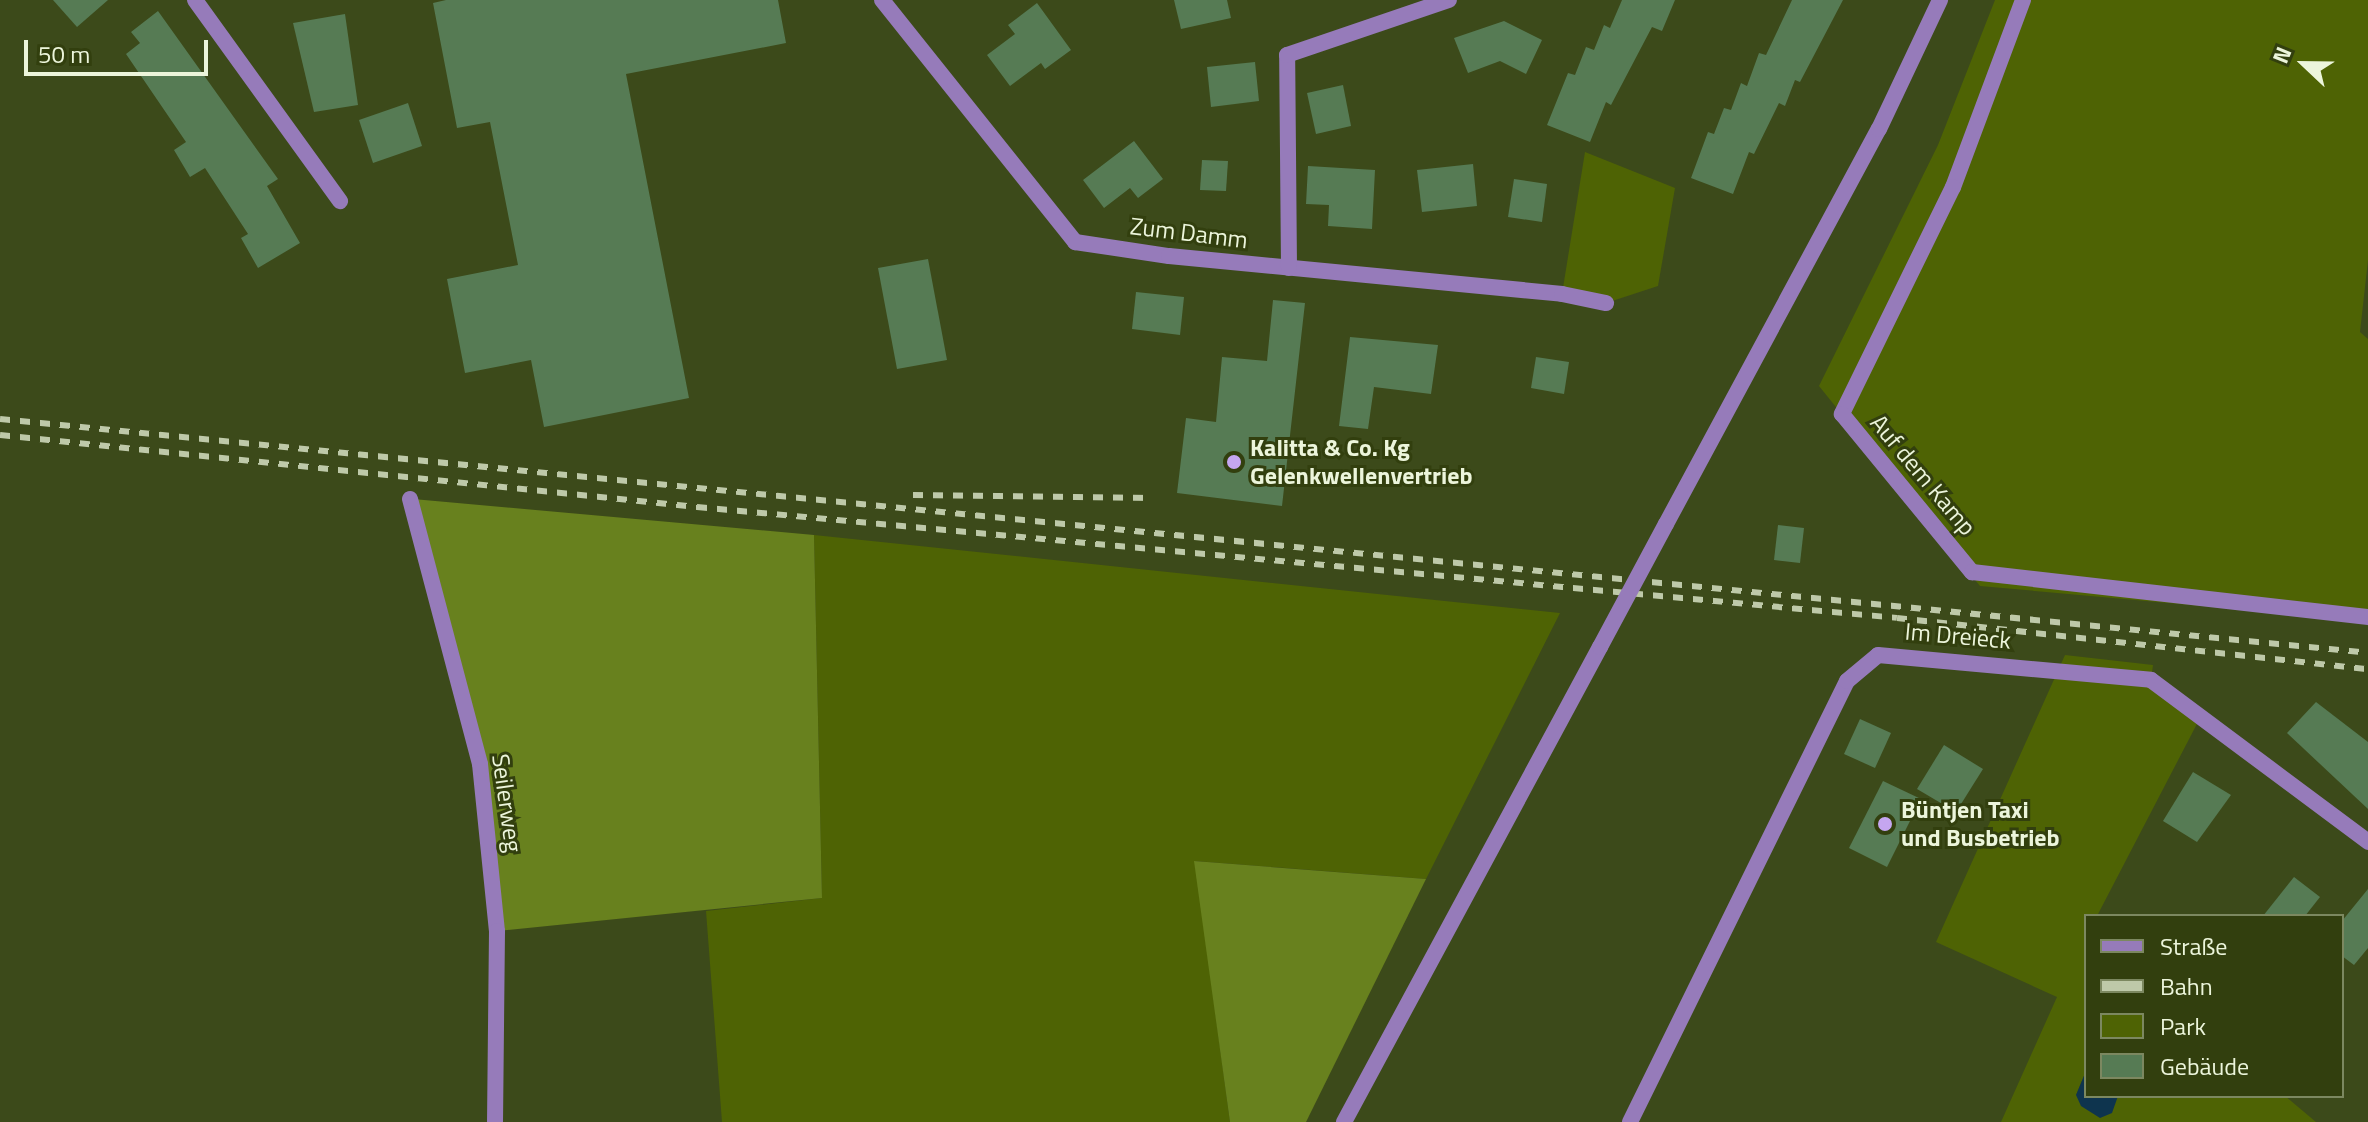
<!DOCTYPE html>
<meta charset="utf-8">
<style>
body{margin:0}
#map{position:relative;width:2368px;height:1122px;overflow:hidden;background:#3c4a1a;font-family:"Titillium Web",sans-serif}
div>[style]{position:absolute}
.green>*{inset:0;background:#4e6304}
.forest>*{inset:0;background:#68811e}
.water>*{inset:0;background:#0e344e}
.building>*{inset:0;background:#567b54}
.minor>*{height:16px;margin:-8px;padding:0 8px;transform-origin:8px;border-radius:8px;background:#967bba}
.tertiary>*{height:16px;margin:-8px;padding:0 8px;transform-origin:8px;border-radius:8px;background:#967bba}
.rail>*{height:6px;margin-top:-3px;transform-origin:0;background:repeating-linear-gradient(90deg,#bec9a9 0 10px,transparent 0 20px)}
.tertiary-bridge>*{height:16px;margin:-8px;padding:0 8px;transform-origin:8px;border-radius:8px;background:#967bba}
.dots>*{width:22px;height:22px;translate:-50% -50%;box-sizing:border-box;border:4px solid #323f0e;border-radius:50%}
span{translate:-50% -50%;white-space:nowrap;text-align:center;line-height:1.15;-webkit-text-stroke:6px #323f0e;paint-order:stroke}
.street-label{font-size:24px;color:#ecf5db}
.poi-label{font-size:24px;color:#ecf5db;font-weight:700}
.left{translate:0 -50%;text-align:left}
.legend{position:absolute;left:2084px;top:914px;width:260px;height:184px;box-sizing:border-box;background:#323f0e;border:2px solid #7c8860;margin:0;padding:10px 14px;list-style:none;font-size:24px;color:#ecf5db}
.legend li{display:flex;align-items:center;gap:16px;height:40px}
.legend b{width:40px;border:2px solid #7c8860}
.north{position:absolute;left:2264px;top:24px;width:80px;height:80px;-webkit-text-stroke:6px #323f0e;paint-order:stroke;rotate:292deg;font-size:22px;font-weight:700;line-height:32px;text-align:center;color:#ecf5db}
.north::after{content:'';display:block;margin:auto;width:28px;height:36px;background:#ecf5db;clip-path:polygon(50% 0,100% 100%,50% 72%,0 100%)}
.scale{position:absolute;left:24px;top:40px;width:184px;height:36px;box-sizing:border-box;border:4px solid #ecf5db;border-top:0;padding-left:10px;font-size:24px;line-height:28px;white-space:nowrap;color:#ecf5db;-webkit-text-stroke:6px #323f0e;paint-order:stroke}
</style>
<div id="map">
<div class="green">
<i style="clip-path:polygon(1995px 0,2368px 0,2368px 260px,2360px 332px,2368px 339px,2368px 621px,1980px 586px,1819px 386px,1938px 145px)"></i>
<i style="clip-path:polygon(1585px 152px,1675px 188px,1658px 286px,1606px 303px,1562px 294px)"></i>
<i style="clip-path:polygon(814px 535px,1560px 613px,1426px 879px,1195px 861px,1230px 1122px,722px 1122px,706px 911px,822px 898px)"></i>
<i style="clip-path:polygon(2065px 655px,2153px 665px,2151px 680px,2199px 720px,2097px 916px,2086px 916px,2086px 1071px,2076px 1095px,2285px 1096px,2316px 1122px,2001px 1122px,2057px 997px,1936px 942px)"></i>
</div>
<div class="forest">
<i style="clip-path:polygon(413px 499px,814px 535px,822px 898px,497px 931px,480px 764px)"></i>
<i style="clip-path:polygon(1194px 861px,1426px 879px,1306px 1122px,1230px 1122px)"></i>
</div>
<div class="water">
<i style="clip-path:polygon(2086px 1071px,2086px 1096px,2118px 1096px,2112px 1113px,2100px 1118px,2081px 1106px,2076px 1095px)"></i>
</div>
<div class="building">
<i style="clip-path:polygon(53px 0,108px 0,77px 27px)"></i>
<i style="clip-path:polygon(446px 0,778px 0,786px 43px,626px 74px,689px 398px,544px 427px,531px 360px,465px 373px,447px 279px,518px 265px,490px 122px,457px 128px,433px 3px)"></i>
<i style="clip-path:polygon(1174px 0,1227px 0,1231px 18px,1181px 29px)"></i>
<i style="clip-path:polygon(1622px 0,1675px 0,1662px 31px,1652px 27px,1611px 105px,1606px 102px,1590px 142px,1547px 125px,1568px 73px,1575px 75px,1586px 47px,1594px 50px,1604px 25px,1610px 28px)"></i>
<i style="clip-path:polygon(1792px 0,1843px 0,1800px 82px,1795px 80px,1785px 106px,1779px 103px,1754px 154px,1749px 152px,1733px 194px,1691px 178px,1708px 132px,1714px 134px,1724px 108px,1731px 110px,1741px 83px,1747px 86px,1759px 53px,1766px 55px)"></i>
<i style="clip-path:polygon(1037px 3px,1071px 50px,1045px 69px,1041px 63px,1010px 86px,987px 55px,1015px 34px,1008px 25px)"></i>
<i style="clip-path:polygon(158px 11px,278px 179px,267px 186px,300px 243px,258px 268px,241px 238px,248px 234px,205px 168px,190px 177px,174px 150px,186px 142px,126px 54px,140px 43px,131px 32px)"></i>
<i style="clip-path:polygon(345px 14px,358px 105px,314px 112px,293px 23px)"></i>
<i style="clip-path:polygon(1504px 21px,1542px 40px,1526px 74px,1500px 61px,1468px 73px,1454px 38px)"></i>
<i style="clip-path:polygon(1255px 62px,1259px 101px,1211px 107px,1207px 67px)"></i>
<i style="clip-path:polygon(1343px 85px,1351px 126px,1316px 134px,1307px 93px)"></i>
<i style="clip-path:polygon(408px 103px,422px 146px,373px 163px,359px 120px)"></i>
<i style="clip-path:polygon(1134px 141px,1163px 179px,1138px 198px,1130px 188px,1104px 208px,1083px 180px)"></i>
<i style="clip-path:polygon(1202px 160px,1228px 161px,1226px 191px,1200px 190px)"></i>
<i style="clip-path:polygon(1473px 164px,1477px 206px,1422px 212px,1417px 170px)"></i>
<i style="clip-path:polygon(1308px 166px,1375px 170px,1372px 229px,1328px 226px,1329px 205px,1306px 204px)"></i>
<i style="clip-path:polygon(1514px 179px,1547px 184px,1542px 222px,1508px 217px)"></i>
<i style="clip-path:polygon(928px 259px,947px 360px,897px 369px,878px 268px)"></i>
<i style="clip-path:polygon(1136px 292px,1184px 297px,1180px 335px,1132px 329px)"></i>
<i style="clip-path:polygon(1273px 300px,1305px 303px,1282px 506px,1177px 493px,1186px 418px,1216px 422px,1222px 357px,1267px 361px)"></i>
<i style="clip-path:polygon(1350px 337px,1438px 345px,1431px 394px,1374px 387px,1368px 429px,1339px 426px)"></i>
<i style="clip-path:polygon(1536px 357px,1569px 362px,1564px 394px,1531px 388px)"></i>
<i style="clip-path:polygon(1778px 525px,1804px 528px,1800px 563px,1774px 560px)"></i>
<i style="clip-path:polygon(2316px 702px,2368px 742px,2368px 809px,2287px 733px)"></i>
<i style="clip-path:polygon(1860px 719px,1891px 733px,1875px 768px,1844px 754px)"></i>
<i style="clip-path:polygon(1944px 745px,1983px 769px,1956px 812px,1917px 789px)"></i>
<i style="clip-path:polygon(2193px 772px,2231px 795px,2197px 842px,2163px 821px)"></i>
<i style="clip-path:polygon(1883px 781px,1921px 799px,1887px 867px,1849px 848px)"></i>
<i style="clip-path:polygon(2294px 877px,2320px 897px,2305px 916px,2263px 916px)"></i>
<i style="clip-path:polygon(2368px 889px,2368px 948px,2354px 965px,2342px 956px,2342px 921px)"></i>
</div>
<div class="minor">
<i style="left:195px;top:0;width:248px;rotate:54.2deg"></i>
<i style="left:882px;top:0;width:310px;rotate:51.4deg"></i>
<i style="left:1075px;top:242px;width:95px;rotate:8.5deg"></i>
<i style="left:1169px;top:256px;width:395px;rotate:5.5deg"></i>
<i style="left:1562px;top:294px;width:45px;rotate:11.6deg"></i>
<i style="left:2023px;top:0;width:200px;rotate:110.5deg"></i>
<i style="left:1953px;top:187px;width:253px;rotate:116.1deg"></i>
<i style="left:1842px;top:414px;width:205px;rotate:50.6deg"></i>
<i style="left:1972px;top:572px;width:399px;rotate:6.5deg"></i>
<i style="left:1289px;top:268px;width:213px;rotate:-90.5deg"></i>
<i style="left:1287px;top:55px;width:171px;rotate:-18.8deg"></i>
<i style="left:410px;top:499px;width:274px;rotate:75.2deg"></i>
<i style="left:480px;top:764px;width:168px;rotate:84.2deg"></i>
<i style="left:497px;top:931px;width:191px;rotate:90.6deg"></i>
<i style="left:1630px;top:1122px;width:491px;rotate:-63.8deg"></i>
<i style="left:1847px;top:681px;width:40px;rotate:-40deg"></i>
<i style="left:1878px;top:655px;width:274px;rotate:5.2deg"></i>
<i style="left:2151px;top:680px;width:271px;rotate:36.7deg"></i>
</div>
<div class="tertiary">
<i style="left:1666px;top:524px;width:449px;rotate:-61.7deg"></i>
<i style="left:1879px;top:129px;width:143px;rotate:-64.7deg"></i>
<i style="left:1344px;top:1122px;width:540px;rotate:-61.68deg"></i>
</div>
<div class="rail">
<i style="left:0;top:419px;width:2380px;rotate:5.64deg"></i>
<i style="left:0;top:435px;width:701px;rotate:5.9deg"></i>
<i style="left:697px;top:507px;width:1205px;rotate:5.28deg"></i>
<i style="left:1897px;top:618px;width:474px;rotate:6.2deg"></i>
<i style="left:913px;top:495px;width:240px;rotate:0.7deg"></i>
</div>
<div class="tertiary-bridge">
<i style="left:1600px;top:647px;width:140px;rotate:-61.8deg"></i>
</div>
<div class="dots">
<i style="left:1234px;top:462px;background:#c5a6f0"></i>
<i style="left:1885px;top:824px;background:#c5a6f0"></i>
</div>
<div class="street-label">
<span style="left:1189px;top:233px;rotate:7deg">Zum Damm</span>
<span style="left:1923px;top:475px;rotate:50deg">Auf dem Kamp</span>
<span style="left:1958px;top:636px;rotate:5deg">Im Dreieck</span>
<span style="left:507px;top:803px;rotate:82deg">Seilerweg</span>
</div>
<div class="poi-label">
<span class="left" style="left:1250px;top:462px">Kalitta &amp; Co. Kg<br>Gelenkwellenvertrieb</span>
<span class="left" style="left:1901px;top:824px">Büntjen Taxi<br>und Busbetrieb</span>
</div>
<ul class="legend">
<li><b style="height:10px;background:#967bba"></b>Straße</li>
<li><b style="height:10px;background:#bec9a9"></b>Bahn</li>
<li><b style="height:22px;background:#4e6304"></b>Park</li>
<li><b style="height:22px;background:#567b54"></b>Gebäude</li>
</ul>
<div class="north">N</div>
<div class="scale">50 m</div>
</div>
